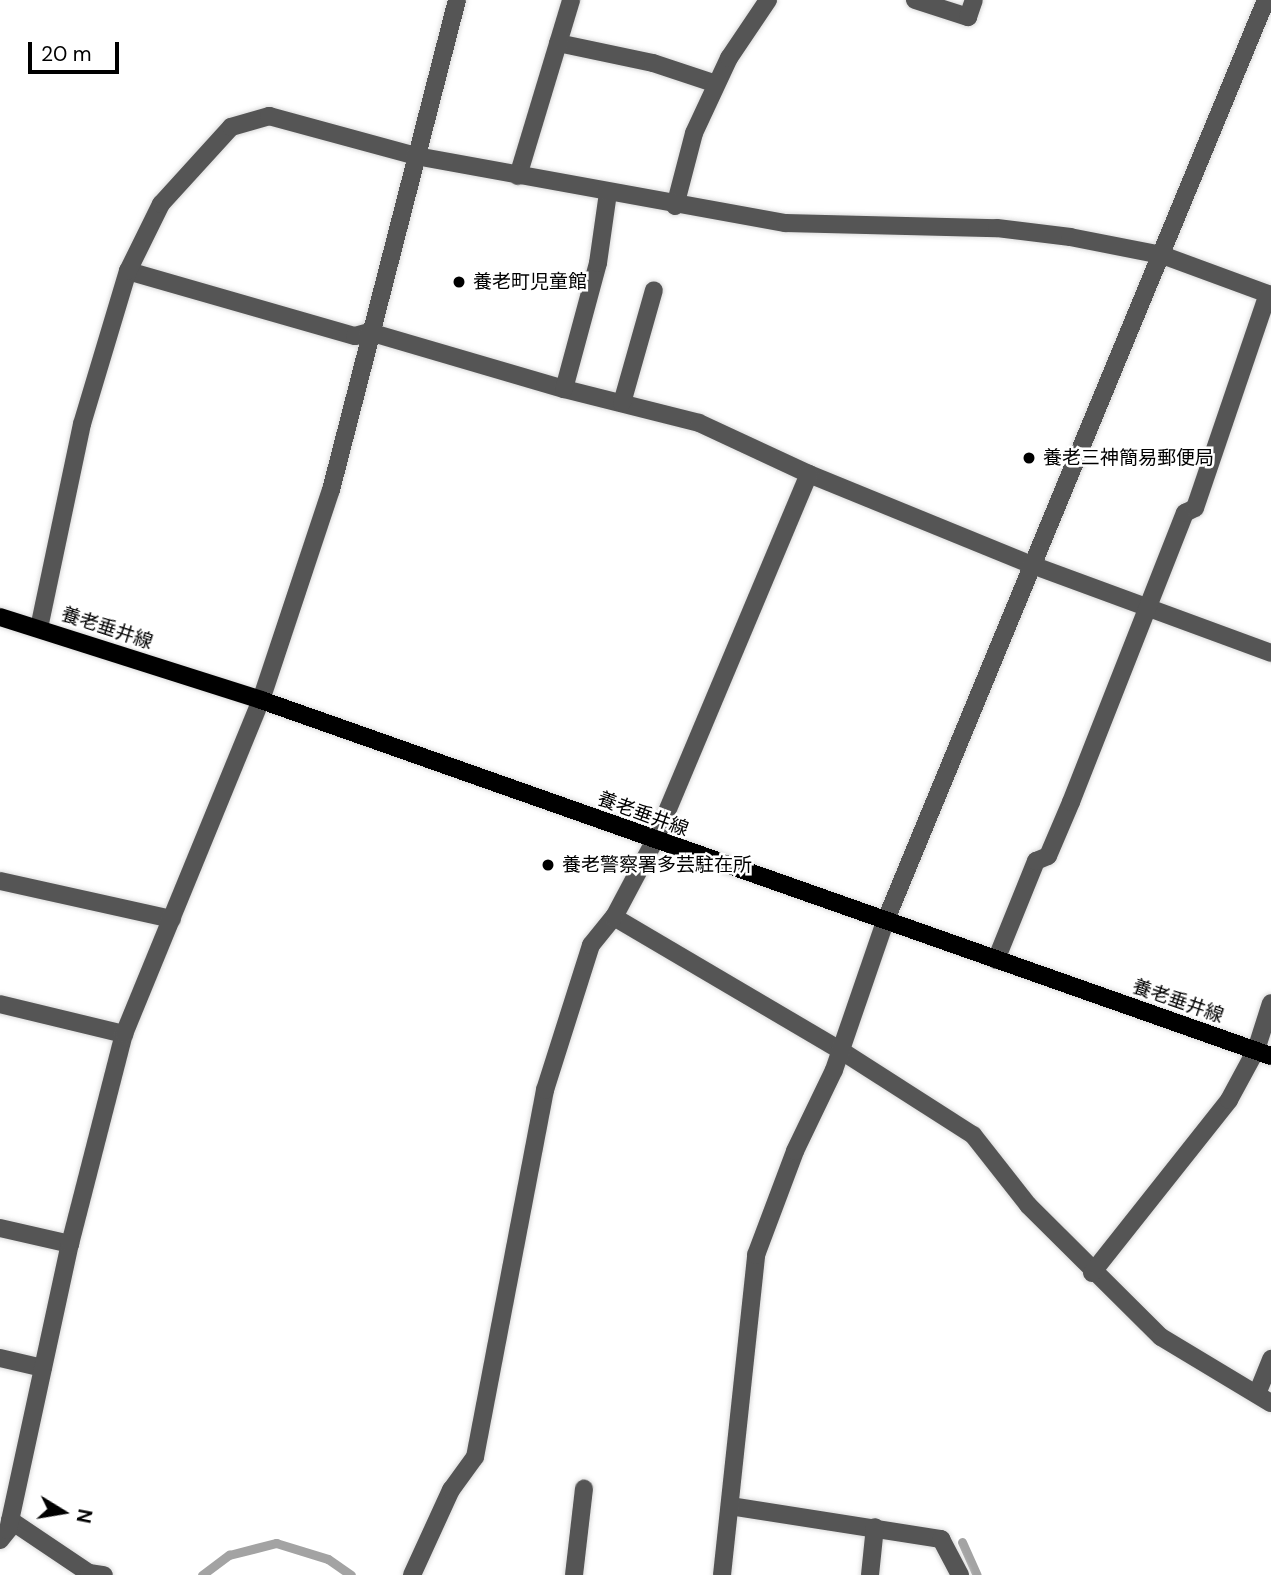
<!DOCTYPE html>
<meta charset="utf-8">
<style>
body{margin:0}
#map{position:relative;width:1271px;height:1575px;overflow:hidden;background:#fff;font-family:"DM Sans","Noto Sans JP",sans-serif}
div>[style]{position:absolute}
.stream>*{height:9px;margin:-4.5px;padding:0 4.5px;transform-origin:4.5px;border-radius:4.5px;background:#a3a3a3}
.roads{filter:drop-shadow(0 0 2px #dbdbdb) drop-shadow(0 0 2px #dbdbdb)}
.minor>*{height:18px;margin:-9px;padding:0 9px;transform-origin:9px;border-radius:9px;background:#555}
.major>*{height:18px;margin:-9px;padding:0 9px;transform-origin:9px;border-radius:9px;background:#000}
.dots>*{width:19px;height:19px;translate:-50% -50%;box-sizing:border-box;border:4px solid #fff;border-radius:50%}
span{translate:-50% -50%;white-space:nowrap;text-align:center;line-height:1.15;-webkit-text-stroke:5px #fff;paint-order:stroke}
.poi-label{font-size:19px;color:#000}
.left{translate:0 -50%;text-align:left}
.street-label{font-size:19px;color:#000}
.north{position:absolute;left:28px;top:1477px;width:70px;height:70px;-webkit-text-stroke:5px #fff;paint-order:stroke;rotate:101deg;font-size:19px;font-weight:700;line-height:28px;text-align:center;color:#000}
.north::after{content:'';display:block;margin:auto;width:24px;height:32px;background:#000;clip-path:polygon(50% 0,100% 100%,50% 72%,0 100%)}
.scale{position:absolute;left:28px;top:42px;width:91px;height:32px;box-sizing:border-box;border:4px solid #000;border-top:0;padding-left:9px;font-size:21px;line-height:24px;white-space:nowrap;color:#000;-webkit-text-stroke:5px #fff;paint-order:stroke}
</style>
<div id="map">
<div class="stream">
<i style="left:962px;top:1542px;width:36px;rotate:66deg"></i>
<i style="left:202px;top:1575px;width:34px;rotate:-37deg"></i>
<i style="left:229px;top:1555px;width:49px;rotate:-14.3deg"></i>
<i style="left:276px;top:1543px;width:54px;rotate:17.1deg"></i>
<i style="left:328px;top:1559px;width:28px;rotate:35deg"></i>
</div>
<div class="roads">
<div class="minor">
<i style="left:915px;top:0;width:56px;rotate:17.8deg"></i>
<i style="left:968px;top:17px;width:18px;rotate:-71deg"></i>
<i style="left:558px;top:43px;width:97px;rotate:11.9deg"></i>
<i style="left:653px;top:63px;width:66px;rotate:18.4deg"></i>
<i style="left:518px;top:176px;width:184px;rotate:-73.2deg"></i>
<i style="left:675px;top:206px;width:75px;rotate:-75.4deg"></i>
<i style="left:694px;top:133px;width:83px;rotate:-65deg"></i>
<i style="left:729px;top:58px;width:70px;rotate:-56.1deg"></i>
<i style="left:128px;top:271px;width:236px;rotate:16deg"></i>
<i style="left:355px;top:336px;width:15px;rotate:-16deg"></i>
<i style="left:369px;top:332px;width:203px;rotate:16.3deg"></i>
<i style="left:564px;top:389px;width:139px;rotate:14.1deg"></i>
<i style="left:699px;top:423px;width:121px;rotate:24.9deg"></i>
<i style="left:809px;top:474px;width:241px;rotate:22.2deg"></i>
<i style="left:1032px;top:565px;width:255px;rotate:20.2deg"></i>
<i style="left:564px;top:389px;width:131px;rotate:-74.9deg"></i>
<i style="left:598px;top:263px;width:71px;rotate:-81.9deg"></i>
<i style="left:622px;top:403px;width:117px;rotate:-74.2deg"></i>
<i style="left:39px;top:628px;width:208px;rotate:-78.1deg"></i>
<i style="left:82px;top:424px;width:160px;rotate:-73.3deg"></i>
<i style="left:128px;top:271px;width:75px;rotate:-63.8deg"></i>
<i style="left:161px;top:204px;width:104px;rotate:-47.7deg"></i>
<i style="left:231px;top:127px;width:40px;rotate:-16deg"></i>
<i style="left:269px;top:116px;width:152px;rotate:15.2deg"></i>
<i style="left:416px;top:156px;width:375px;rotate:10.3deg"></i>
<i style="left:785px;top:223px;width:212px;rotate:1.4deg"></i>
<i style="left:997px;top:228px;width:74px;rotate:7deg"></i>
<i style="left:1070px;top:237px;width:94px;rotate:11.1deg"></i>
<i style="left:1162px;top:255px;width:116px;rotate:20.2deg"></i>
<i style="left:0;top:881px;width:176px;rotate:12.5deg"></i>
<i style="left:614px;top:917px;width:262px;rotate:30.5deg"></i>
<i style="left:840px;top:1050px;width:158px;rotate:32.6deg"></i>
<i style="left:973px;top:1135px;width:89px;rotate:51.8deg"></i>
<i style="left:1028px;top:1205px;width:187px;rotate:44.8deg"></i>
<i style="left:1161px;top:1337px;width:128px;rotate:31deg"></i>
<i style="left:996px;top:960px;width:107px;rotate:-68deg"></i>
<i style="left:1036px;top:861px;width:13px;rotate:-23deg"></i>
<i style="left:1048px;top:856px;width:59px;rotate:-66.9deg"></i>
<i style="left:1071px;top:802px;width:311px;rotate:-68.5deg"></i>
<i style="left:1185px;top:513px;width:11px;rotate:-27deg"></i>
<i style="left:1195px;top:508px;width:226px;rotate:-71.2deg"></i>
<i style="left:0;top:1004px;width:128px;rotate:13.6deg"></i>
<i style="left:0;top:1228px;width:72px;rotate:12.9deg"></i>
<i style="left:1092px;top:1273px;width:221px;rotate:-51.6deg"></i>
<i style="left:1229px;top:1100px;width:57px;rotate:-61.6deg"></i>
<i style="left:1256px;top:1050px;width:49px;rotate:-72.3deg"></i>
<i style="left:0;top:1358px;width:44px;rotate:13.1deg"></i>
<i style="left:1257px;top:1394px;width:38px;rotate:-68deg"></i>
<i style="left:730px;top:1506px;width:214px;rotate:8.9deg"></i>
<i style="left:941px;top:1539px;width:41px;rotate:62.2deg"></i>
<i style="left:10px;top:1520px;width:95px;rotate:33.9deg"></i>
<i style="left:89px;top:1573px;width:15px;rotate:8deg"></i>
<i style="left:0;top:1540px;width:13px;rotate:-51deg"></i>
<i style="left:8px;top:1530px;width:293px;rotate:-77.8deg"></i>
<i style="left:70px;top:1244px;width:217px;rotate:-75.6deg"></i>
<i style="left:124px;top:1034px;width:361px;rotate:-67.7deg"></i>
<i style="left:261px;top:700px;width:221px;rotate:-71.6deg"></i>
<i style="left:331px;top:490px;width:506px;rotate:-75.58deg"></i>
<i style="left:412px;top:1575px;width:94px;rotate:-65.4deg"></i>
<i style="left:451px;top:1490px;width:41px;rotate:-54deg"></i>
<i style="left:475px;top:1457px;width:374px;rotate:-79.2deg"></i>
<i style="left:545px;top:1090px;width:152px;rotate:-72.4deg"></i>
<i style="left:591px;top:945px;width:36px;rotate:-51deg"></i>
<i style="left:614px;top:917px;width:87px;rotate:-62deg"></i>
<i style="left:655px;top:840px;width:397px;rotate:-67.2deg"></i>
<i style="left:574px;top:1575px;width:87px;rotate:-83.4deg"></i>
<i style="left:722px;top:1575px;width:322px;rotate:-83.9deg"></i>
<i style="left:756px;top:1255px;width:111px;rotate:-69.4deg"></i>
<i style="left:795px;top:1151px;width:90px;rotate:-64.3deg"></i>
<i style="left:834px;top:1070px;width:157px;rotate:-71deg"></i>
<i style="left:885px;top:922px;width:998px;rotate:-67.55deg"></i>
<i style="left:870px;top:1575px;width:48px;rotate:-84.1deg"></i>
</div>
<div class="major">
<i style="left:0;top:617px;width:274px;rotate:17.6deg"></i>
<i style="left:261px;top:700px;width:1071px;rotate:19.42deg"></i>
</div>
</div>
<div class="dots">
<i style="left:459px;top:282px;background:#000"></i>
<i style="left:1029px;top:458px;background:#000"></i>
<i style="left:548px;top:865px;background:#000"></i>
</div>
<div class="poi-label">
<span class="left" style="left:473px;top:282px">養老町児童館</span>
<span class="left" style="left:1043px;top:458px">養老三神簡易郵便局</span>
<span class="left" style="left:562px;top:865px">養老警察署多芸駐在所</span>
</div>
<div class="street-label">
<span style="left:107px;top:628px;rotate:18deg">養老垂井線</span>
<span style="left:643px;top:814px;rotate:20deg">養老垂井線</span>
<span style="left:1178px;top:1001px;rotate:19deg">養老垂井線</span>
</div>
<div class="north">N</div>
<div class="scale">20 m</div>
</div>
